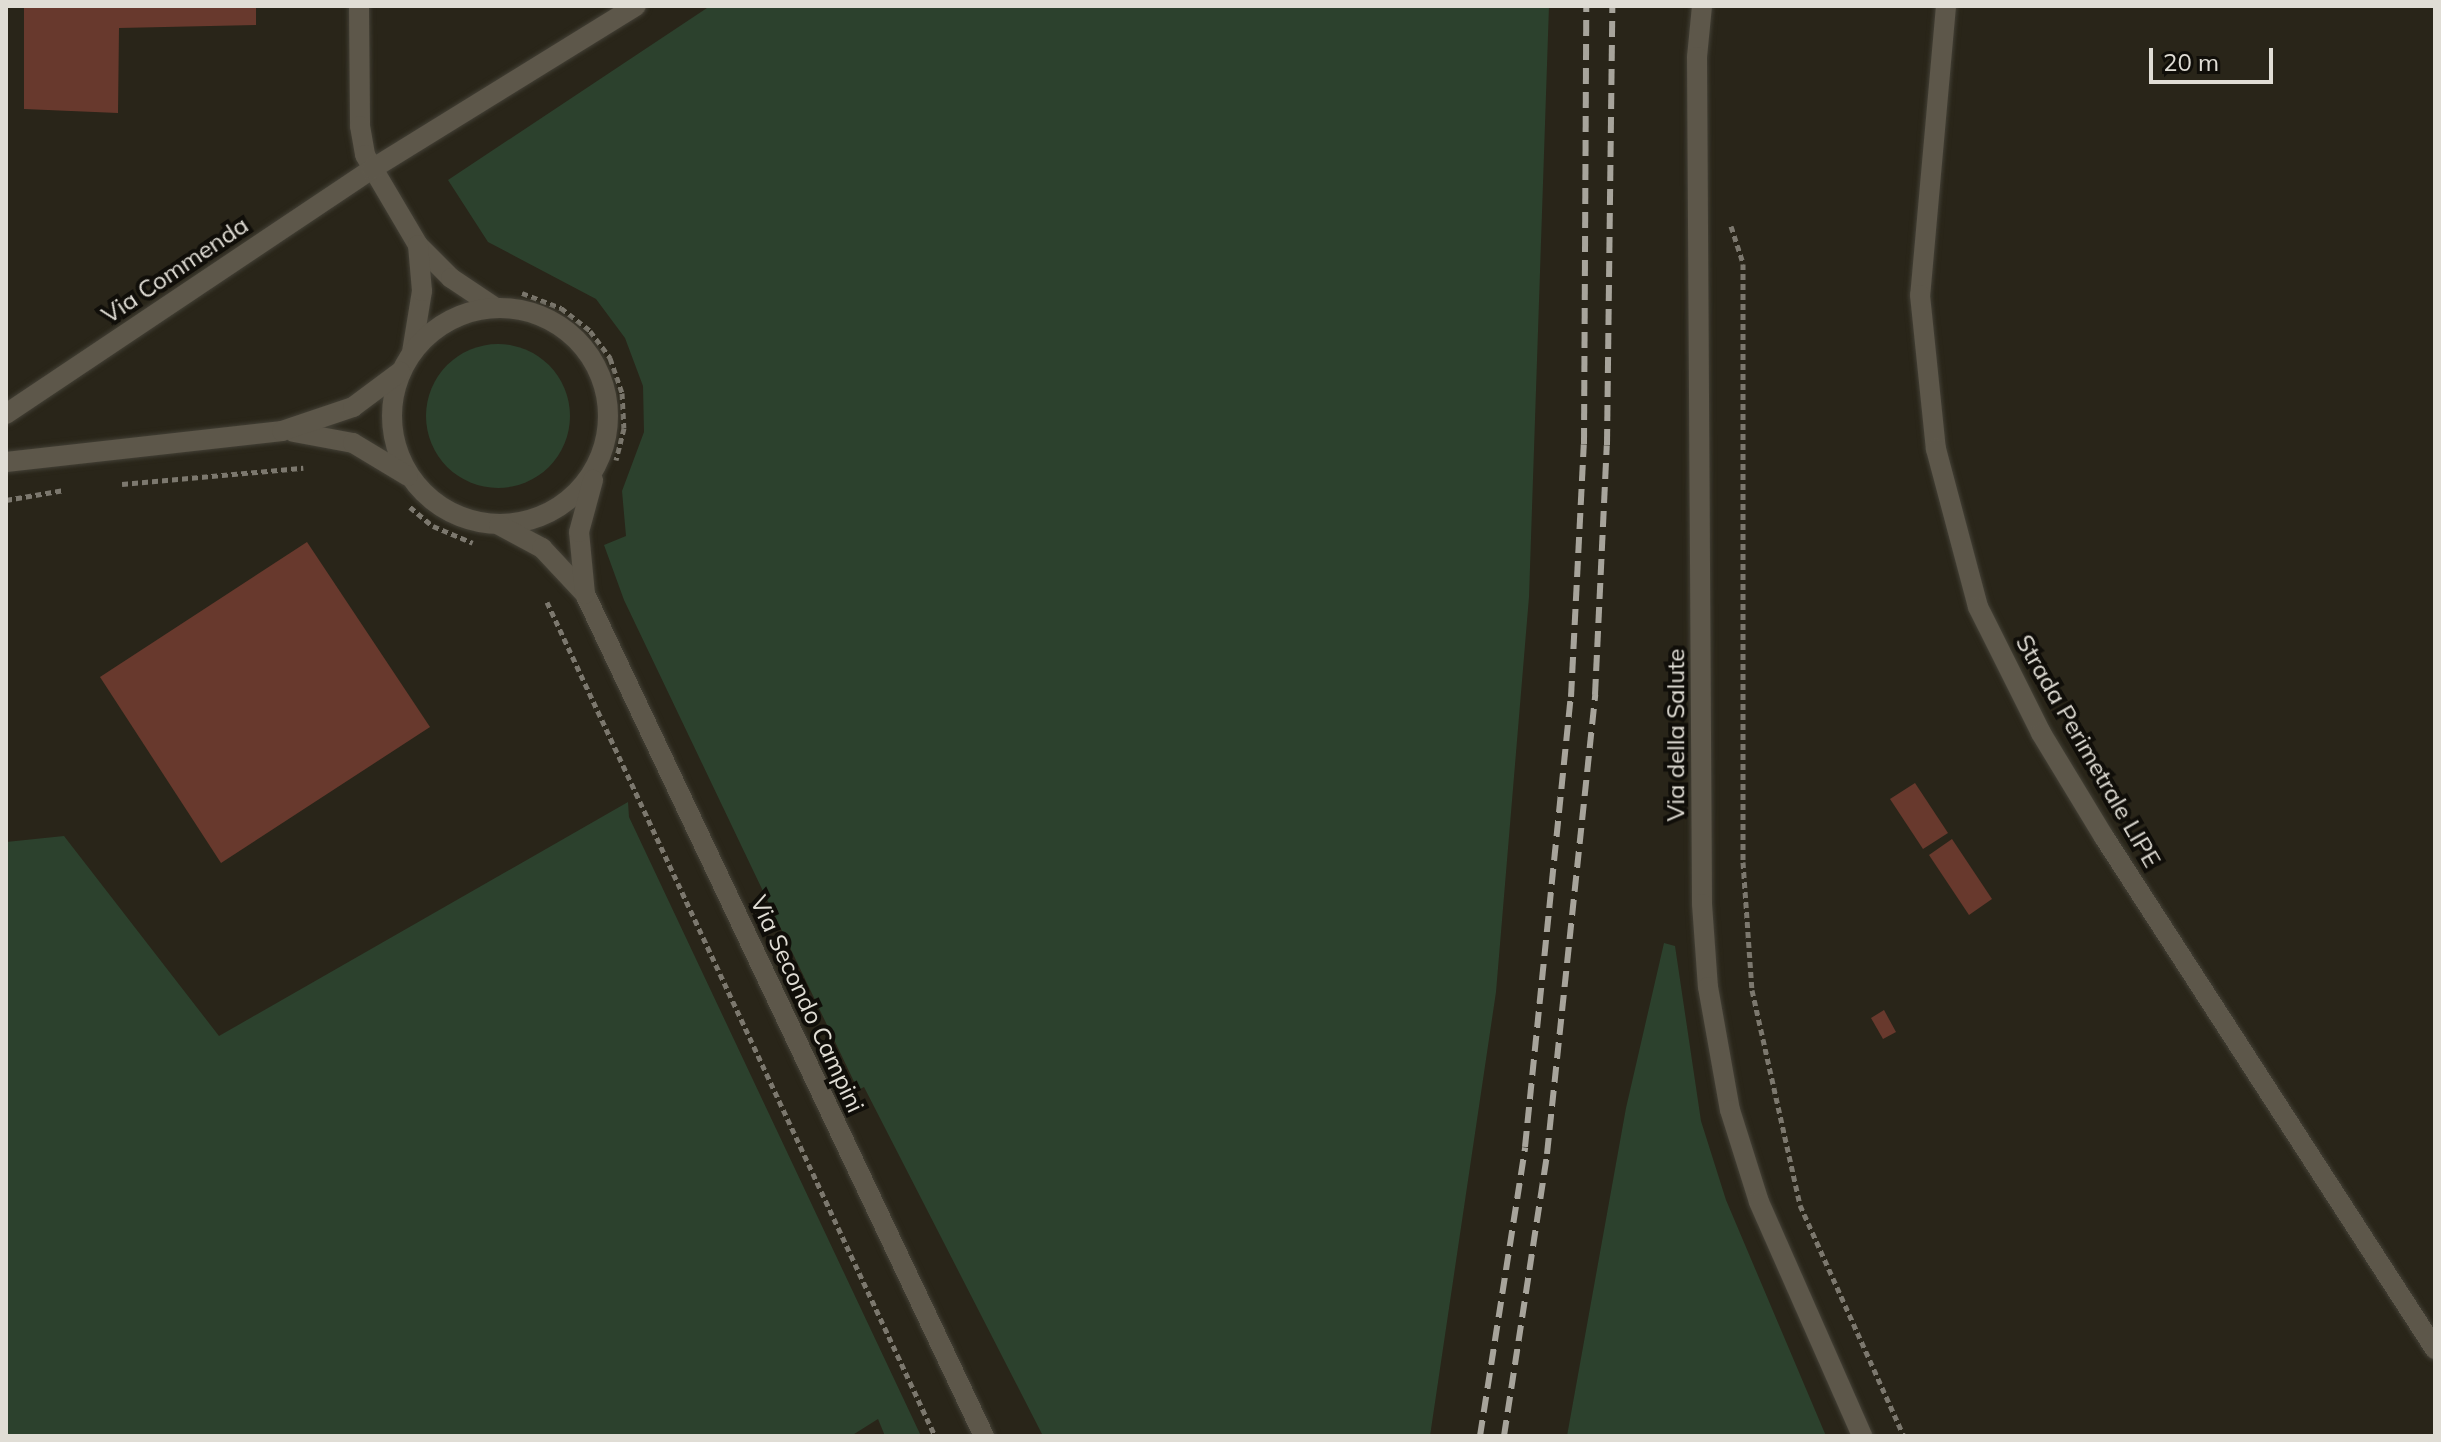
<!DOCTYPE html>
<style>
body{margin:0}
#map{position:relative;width:2441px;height:1442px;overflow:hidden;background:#292519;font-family:Mulish,sans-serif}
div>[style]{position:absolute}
.green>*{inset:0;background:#2c412d}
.round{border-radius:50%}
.building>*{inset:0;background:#68392d}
.path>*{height:5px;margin-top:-2.5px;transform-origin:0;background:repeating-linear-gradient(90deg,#7c786e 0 6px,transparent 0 10px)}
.roads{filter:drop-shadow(0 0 2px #434036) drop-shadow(0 0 2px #434036)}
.service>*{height:20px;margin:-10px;padding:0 10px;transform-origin:10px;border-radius:10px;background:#5d574a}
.minor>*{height:20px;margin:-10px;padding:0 10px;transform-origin:10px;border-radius:10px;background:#5d574a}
.tertiary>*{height:20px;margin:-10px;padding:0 10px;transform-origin:10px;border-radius:10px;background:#5d574a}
.tertiary>.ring{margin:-10px;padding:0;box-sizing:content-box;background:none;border:20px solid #5d574a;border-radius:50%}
.rail>*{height:6px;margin-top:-3px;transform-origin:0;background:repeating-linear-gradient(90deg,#a7a49b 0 16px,transparent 0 24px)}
span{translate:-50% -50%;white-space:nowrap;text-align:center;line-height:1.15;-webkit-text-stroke:8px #100e09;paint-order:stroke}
.street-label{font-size:24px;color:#e0ddd5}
.frame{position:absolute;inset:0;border:8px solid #e0ddd5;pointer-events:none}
.scale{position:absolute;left:2149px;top:48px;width:124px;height:36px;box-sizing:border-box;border:4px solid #e0ddd5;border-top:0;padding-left:10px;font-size:24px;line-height:28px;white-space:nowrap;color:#e0ddd5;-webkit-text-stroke:6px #100e09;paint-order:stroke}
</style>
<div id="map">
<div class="green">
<i style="clip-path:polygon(710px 6px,1549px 6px,1529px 597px,1496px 992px,1430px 1436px,1043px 1436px,864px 1087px,858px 1090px,624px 600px,604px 545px,626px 536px,622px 491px,644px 432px,643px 386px,625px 338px,596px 299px,488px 242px,448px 180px)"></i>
<i class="round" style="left:426px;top:344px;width:144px;height:144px"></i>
<i style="clip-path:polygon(628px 802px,629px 817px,921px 1436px,885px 1436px,878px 1419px,851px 1436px,6px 1436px,6px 842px,64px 836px,219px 1036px)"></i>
<i style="clip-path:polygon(1664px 943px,1675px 946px,1701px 1121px,1726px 1200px,1826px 1436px,1567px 1436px,1626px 1108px)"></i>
</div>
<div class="building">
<i style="clip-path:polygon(24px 6px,256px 6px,256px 25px,119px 28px,118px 113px,24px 109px)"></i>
<i style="clip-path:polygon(307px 542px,430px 727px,221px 863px,100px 677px)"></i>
<i style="clip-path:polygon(1915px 783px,1948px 833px,1923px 849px,1890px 799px)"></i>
<i style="clip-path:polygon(1952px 839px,1992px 899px,1969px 915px,1929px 855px)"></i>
<i style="clip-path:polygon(1884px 1010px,1896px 1032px,1883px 1039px,1871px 1018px)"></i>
</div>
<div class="path">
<i style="left:1731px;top:226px;width:40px;rotate:72deg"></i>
<i style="left:1743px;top:264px;width:598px;rotate:90deg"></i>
<i style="left:1743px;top:862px;width:128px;rotate:86deg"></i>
<i style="left:1752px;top:990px;width:220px;rotate:77.4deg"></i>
<i style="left:1800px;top:1205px;width:253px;rotate:65.8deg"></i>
<i style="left:522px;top:293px;width:42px;rotate:21deg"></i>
<i style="left:561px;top:308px;width:37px;rotate:38deg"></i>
<i style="left:590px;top:331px;width:34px;rotate:53deg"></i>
<i style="left:610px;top:358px;width:37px;rotate:71deg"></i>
<i style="left:622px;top:393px;width:35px;rotate:87deg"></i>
<i style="left:624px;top:428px;width:33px;rotate:104deg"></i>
<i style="left:122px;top:484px;width:182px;rotate:-5.1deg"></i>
<i style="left:6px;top:500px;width:59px;rotate:-9.8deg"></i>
<i style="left:410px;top:507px;width:30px;rotate:40deg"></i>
<i style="left:433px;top:526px;width:43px;rotate:23deg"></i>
<i style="left:547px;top:602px;width:920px;rotate:65.05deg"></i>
</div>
<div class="roads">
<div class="service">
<i style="left:1946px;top:6px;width:290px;rotate:95.1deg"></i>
<i style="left:1920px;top:295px;width:155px;rotate:84.1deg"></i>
<i style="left:1936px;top:449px;width:163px;rotate:75.1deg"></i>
<i style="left:1978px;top:607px;width:141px;rotate:63.4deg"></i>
<i style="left:2041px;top:733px;width:122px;rotate:58.8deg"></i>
<i style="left:2104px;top:837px;width:610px;rotate:57.12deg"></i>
</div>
<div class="minor">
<i style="left:359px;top:6px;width:120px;rotate:89.5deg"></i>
<i style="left:360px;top:126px;width:29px;rotate:80deg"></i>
<i style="left:365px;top:155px;width:104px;rotate:59.5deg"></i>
<i style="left:418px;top:245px;width:47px;rotate:45deg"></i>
<i style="left:451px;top:278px;width:54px;rotate:33.7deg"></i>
<i style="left:412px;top:352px;width:62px;rotate:-80.7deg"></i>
<i style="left:422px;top:291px;width:46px;rotate:-95deg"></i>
<i style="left:6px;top:414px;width:440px;rotate:-33.8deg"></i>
<i style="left:372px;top:169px;width:310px;rotate:-31.7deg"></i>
</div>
<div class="tertiary">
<i style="left:1702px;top:6px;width:51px;rotate:95.6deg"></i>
<i style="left:1697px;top:57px;width:847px;rotate:89.66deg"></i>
<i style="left:1702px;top:904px;width:83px;rotate:85.9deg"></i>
<i style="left:1708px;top:987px;width:125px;rotate:79.9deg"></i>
<i style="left:1730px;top:1110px;width:96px;rotate:72.5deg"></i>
<i style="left:1759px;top:1202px;width:256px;rotate:66.2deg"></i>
<i class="ring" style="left:392px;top:308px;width:196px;height:196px"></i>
<i style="left:294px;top:432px;width:60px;rotate:10.6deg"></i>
<i style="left:353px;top:443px;width:64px;rotate:31deg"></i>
<i style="left:6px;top:462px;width:278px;rotate:-6.4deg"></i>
<i style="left:282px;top:431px;width:75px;rotate:-18.7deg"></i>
<i style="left:353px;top:407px;width:59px;rotate:-36.7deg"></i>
<i style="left:499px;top:525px;width:49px;rotate:28.1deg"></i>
<i style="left:542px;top:548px;width:63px;rotate:46.9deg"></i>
<i style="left:585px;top:594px;width:932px;rotate:64.65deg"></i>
<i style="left:585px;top:594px;width:62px;rotate:-95.5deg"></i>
<i style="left:579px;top:532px;width:54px;rotate:-74.9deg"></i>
</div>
</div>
<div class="rail">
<i style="left:1480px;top:1436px;width:292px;rotate:-81.1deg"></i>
<i style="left:1525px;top:1147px;width:452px;rotate:-84.2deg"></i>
<i style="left:1571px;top:697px;width:253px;rotate:-87.1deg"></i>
<i style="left:1584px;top:444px;width:438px;rotate:-89.7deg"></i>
<i style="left:1504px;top:1436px;width:285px;rotate:-81.3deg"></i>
<i style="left:1547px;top:1154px;width:462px;rotate:-84deg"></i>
<i style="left:1595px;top:695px;width:250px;rotate:-87.3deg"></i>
<i style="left:1607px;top:445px;width:439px;rotate:-89.3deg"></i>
</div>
<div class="street-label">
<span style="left:175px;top:270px;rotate:-34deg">Via Commenda</span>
<span style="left:1676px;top:735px;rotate:-90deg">Via della Salute</span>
<span style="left:2088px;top:751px;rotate:60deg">Strada Perimetrale LIPE</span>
<span style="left:807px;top:1004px;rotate:65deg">Via Secondo Campini</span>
</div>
<div class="frame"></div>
<div class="scale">20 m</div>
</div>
